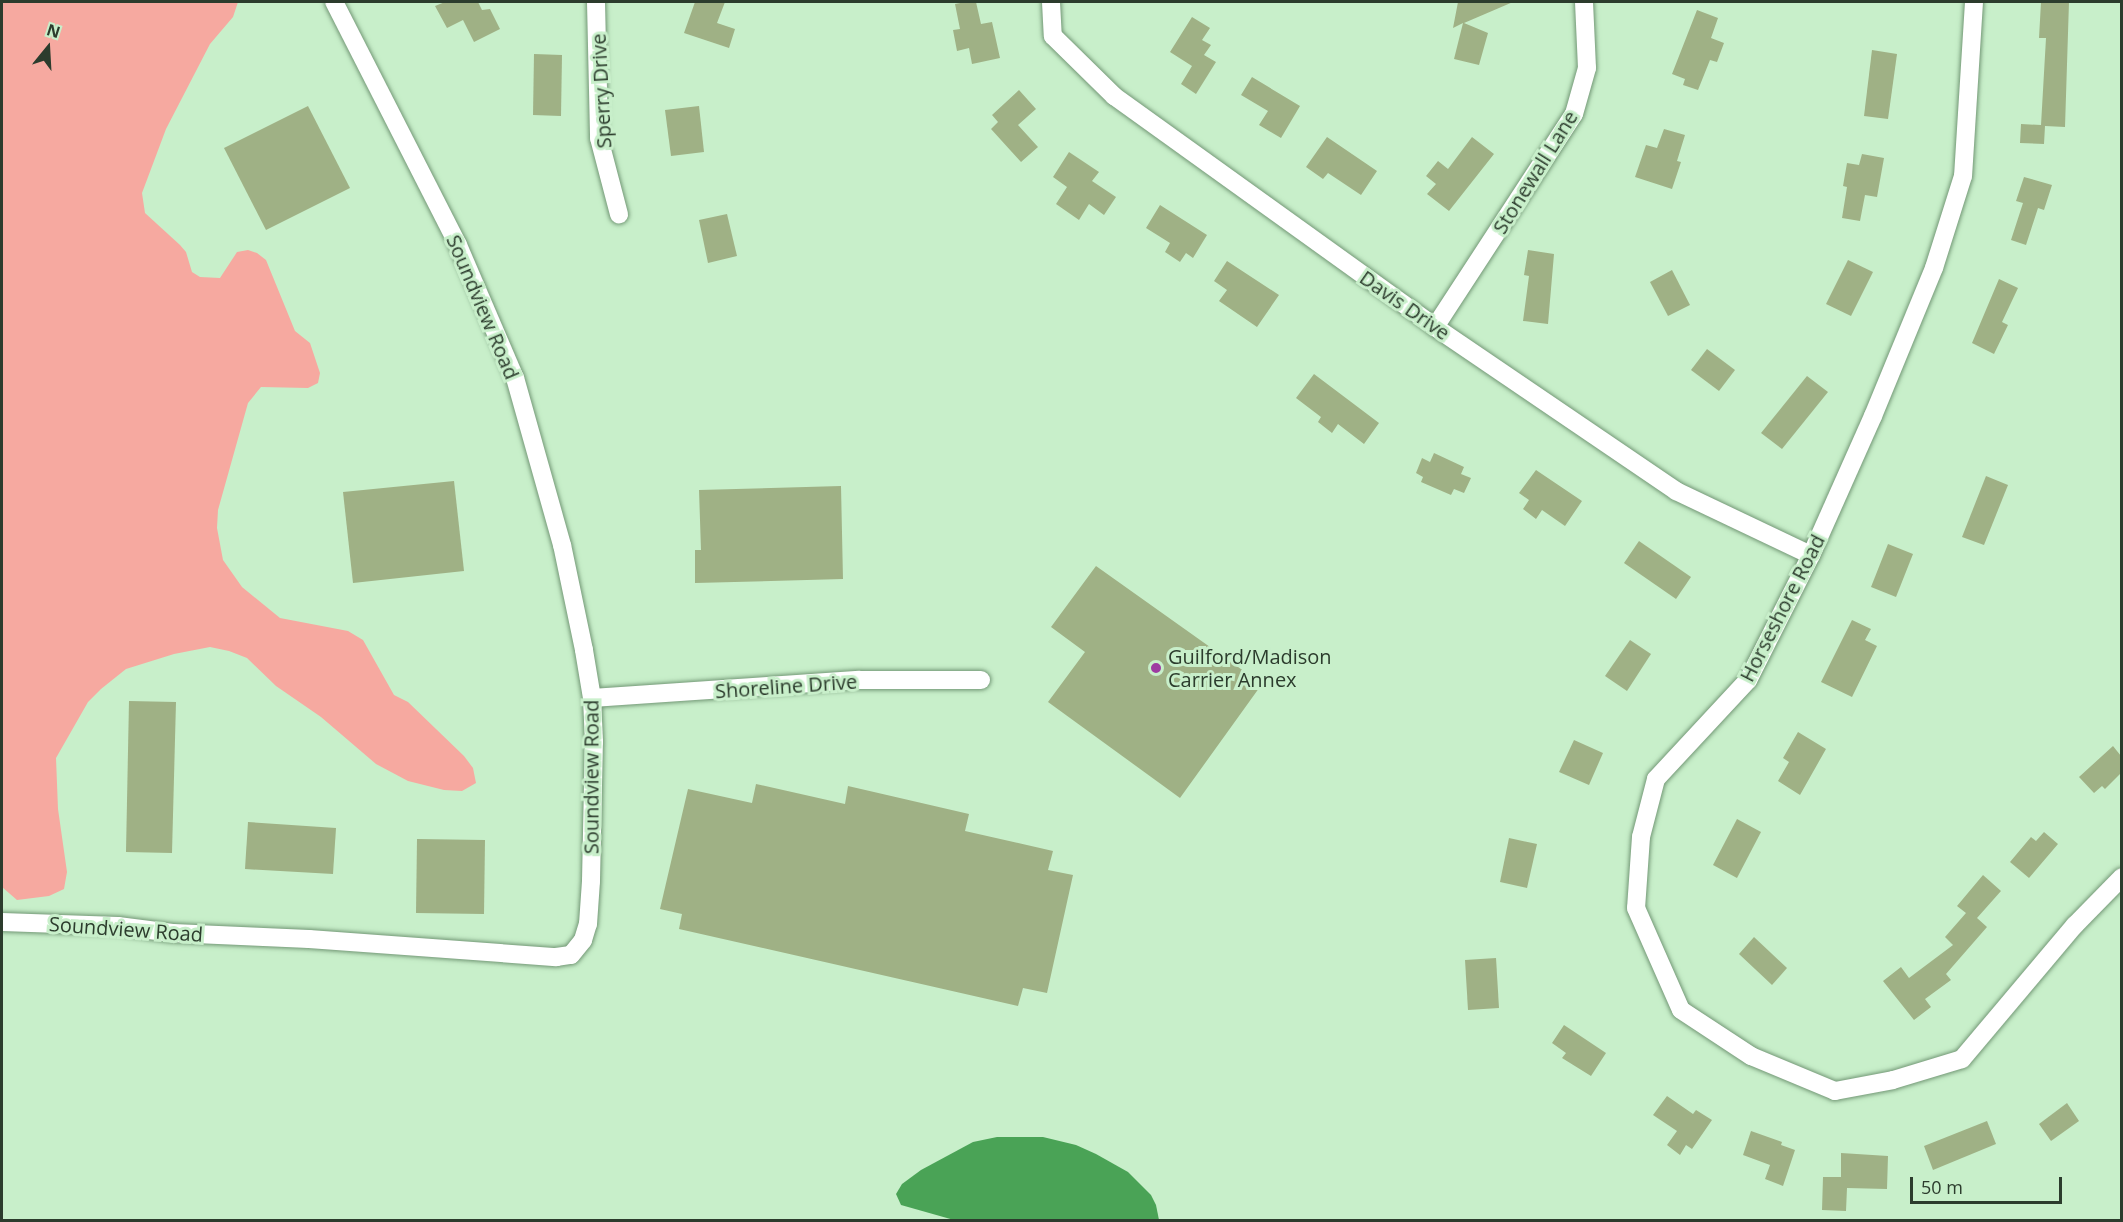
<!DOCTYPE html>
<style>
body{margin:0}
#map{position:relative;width:2123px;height:1222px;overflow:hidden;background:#c8efca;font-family:"Open Sans",sans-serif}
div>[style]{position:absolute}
.green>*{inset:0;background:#f6a9a0}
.water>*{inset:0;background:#4aa356}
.building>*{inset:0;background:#9fb185}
.roads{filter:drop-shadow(0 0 2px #739876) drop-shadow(0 0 2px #739876)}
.street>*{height:18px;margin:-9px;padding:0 9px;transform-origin:9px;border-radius:9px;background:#fff}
.dots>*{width:16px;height:16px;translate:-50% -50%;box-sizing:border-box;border:3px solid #c8efca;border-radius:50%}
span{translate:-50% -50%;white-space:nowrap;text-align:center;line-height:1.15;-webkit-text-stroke:6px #c8efca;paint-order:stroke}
.street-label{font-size:20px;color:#2c3c2d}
.poi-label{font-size:20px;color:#2c3c2d}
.left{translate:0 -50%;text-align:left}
.frame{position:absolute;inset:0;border:3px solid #2c3c2d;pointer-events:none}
.north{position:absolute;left:18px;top:18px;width:60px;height:60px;-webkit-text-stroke:4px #c8efca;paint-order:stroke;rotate:18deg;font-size:16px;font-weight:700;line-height:24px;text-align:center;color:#2c3c2d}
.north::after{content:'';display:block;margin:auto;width:21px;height:27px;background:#2c3c2d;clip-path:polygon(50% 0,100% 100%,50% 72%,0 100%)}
.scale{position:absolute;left:1910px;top:1177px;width:152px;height:27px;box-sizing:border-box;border:3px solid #2c3c2d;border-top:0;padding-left:8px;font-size:18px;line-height:21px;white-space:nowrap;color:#2c3c2d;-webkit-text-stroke:4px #c8efca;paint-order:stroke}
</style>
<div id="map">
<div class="green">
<i style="clip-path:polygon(2px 2px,238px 2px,233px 17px,210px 44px,166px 129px,142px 193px,145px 213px,180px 245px,186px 252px,192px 272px,200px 277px,220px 278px,237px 252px,248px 250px,257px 253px,266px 260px,295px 331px,310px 343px,320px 373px,318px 383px,308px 388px,261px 387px,248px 403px,218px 510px,217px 528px,223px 560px,242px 587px,280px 618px,348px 631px,363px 640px,394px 695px,408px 702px,464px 756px,473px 768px,476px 783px,462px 791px,444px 790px,408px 781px,376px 764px,321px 717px,276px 686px,247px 658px,229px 651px,210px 647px,174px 654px,126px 669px,101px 689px,88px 702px,56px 758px,58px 809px,67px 872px,64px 889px,49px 896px,17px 900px,2px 887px)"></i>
</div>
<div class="water">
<i style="clip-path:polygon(997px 1137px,1043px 1137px,1076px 1145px,1096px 1154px,1128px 1172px,1151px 1195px,1156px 1205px,1159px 1220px,954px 1220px,901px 1205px,896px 1194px,902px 1184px,921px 1170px,973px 1142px)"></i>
</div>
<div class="building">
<i style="clip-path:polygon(445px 2px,478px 2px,482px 10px,490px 9px,500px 29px,474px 42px,463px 20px,447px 28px,435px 6px)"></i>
<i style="clip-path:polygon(695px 2px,725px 2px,717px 23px,735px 29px,729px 48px,684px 33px)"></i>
<i style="clip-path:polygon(966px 2px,976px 2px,981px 24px,992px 22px,1000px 58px,972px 64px,969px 48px,957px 51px,953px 30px,960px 29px,955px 4px)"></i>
<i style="clip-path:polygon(1458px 2px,1513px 2px,1464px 23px,1488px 33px,1479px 65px,1454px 59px,1463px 23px,1453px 28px)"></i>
<i style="clip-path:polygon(2041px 2px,2069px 2px,2065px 127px,2045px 126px,2044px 144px,2020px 143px,2021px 124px,2041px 125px,2046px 38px,2039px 38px)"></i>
<i style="clip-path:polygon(1697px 10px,1718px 18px,1711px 38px,1724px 43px,1717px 62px,1710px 60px,1698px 90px,1683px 85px,1685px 79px,1672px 74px)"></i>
<i style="clip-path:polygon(1192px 17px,1210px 28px,1202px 40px,1211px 45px,1204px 55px,1216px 62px,1196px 94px,1181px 84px,1192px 66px,1170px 52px)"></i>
<i style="clip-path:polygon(1872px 50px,1897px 54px,1888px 119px,1864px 116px)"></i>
<i style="clip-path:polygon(534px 54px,562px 55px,561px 116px,533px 115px)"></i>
<i style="clip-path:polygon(1252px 77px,1300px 106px,1281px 138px,1259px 125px,1268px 111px,1241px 95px)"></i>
<i style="clip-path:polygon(1019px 90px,1036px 109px,1018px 125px,1038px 147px,1021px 162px,991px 129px,998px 122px,992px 115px)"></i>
<i style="clip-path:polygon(308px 106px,350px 188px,266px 230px,224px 148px)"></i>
<i style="clip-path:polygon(699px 106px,704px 152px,671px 156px,665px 110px)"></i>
<i style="clip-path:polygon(1664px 129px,1685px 135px,1677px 161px,1681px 162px,1672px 189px,1635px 177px,1646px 145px,1657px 148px)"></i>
<i style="clip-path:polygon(1327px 137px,1377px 171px,1361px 195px,1328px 173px,1323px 179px,1306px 167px)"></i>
<i style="clip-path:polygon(1472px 137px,1494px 154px,1449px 211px,1427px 194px,1436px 184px,1426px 176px,1438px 161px,1448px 169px)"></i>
<i style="clip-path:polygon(1069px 152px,1099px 172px,1092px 181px,1116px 197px,1104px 215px,1089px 204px,1079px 220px,1056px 204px,1067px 187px,1053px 177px)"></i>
<i style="clip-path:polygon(1862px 154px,1884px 158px,1877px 197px,1865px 195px,1860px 221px,1842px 218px,1847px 187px,1843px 186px,1847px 163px,1859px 165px)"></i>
<i style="clip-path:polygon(2024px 177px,2052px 185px,2044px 210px,2038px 208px,2026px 245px,2011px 240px,2023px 203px,2016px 201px)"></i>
<i style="clip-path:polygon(1160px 205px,1207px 235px,1193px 258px,1186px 253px,1180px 262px,1165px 252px,1170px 243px,1146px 228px)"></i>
<i style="clip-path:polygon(727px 214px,737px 256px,708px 263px,699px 220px)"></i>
<i style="clip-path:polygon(1528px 250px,1554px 254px,1548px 324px,1523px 321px,1529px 276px,1524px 275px)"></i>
<i style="clip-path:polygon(1848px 260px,1873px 272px,1851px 316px,1826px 304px)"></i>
<i style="clip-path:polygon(1227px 261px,1279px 295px,1257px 327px,1219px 301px,1227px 290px,1214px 281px)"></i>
<i style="clip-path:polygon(1672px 270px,1690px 305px,1668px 316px,1650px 282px)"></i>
<i style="clip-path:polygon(1999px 279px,2018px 288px,2002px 322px,2008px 325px,1994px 354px,1972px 343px)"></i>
<i style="clip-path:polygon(1707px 349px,1735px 370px,1719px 391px,1691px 370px)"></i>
<i style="clip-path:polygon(1314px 374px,1379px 423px,1364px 444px,1338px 424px,1332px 433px,1318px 422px,1321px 417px,1296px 398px)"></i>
<i style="clip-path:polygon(1807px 376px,1828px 392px,1782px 449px,1761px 433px)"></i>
<i style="clip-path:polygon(1434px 453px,1464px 467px,1461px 474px,1471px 478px,1464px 493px,1454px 489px,1451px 495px,1421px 482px,1423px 477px,1416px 473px,1422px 458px,1430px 462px)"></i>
<i style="clip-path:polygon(1536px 470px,1582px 501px,1565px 526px,1542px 510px,1536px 519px,1523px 509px,1529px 500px,1519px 493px)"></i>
<i style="clip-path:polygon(1986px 476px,2008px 485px,1984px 545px,1962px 537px)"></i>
<i style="clip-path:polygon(454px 481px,464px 571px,353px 583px,343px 492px)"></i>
<i style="clip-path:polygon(841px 486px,843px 579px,695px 583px,695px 550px,701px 550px,699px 490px)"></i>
<i style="clip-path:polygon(1639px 541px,1691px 577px,1676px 599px,1624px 563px)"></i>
<i style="clip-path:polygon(1888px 544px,1913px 554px,1896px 597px,1871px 587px)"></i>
<i style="clip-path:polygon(1096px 566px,1262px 684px,1180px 798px,1048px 702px,1085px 652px,1051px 627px)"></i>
<i style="clip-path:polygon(1852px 620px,1871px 629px,1865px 640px,1877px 646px,1852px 697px,1821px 682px)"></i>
<i style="clip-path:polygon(1630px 640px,1651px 654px,1627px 691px,1605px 676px)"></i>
<i style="clip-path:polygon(129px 701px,176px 702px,172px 853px,126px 852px)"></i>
<i style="clip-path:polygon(1798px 732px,1826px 749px,1800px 795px,1778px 781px,1789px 762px,1783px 758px)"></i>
<i style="clip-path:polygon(1574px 740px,1603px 753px,1589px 785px,1559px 772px)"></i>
<i style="clip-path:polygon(2113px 746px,2121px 756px,2121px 773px,2105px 789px,2102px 786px,2094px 793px,2079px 777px)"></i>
<i style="clip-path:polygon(756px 784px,845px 804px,848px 786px,969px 814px,965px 831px,1053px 851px,1048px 870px,1073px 875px,1047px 993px,1023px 988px,1018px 1006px,679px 929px,682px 914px,660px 909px,688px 789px,752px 803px)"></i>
<i style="clip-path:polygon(1737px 819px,1761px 832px,1737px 878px,1713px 865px)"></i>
<i style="clip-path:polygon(248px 822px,336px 828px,333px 874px,245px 869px)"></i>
<i style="clip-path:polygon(2044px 832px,2058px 844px,2029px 878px,2010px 862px,2031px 837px,2036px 841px)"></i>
<i style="clip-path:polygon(1509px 838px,1537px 844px,1527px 888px,1500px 882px)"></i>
<i style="clip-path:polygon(417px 839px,485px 840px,484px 914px,416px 913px)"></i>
<i style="clip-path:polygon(1983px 875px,2001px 891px,1977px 918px,1987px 927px,1946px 974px,1951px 980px,1925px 999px,1931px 1007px,1914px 1020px,1883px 981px,1901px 967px,1909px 978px,1953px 945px,1945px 937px,1966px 913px,1957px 906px)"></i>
<i style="clip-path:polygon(1754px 937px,1787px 968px,1772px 985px,1739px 954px)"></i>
<i style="clip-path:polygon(1496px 958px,1499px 1008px,1468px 1010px,1465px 960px)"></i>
<i style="clip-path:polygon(1564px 1025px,1606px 1053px,1591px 1076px,1562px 1058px,1566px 1053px,1552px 1043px)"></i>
<i style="clip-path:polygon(1667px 1096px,1693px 1114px,1696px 1110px,1712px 1120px,1692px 1149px,1686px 1145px,1680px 1155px,1667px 1145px,1677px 1131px,1653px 1115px)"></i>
<i style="clip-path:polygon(2067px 1103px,2079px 1121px,2051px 1141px,2039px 1124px)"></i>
<i style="clip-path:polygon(1987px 1121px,1996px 1144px,1933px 1170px,1924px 1146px)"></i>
<i style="clip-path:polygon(1751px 1131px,1782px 1142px,1781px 1145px,1795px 1150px,1783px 1186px,1765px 1179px,1770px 1165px,1743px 1155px)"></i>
<i style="clip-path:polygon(1841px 1153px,1888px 1156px,1887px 1189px,1847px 1188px,1846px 1211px,1822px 1210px,1823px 1177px,1841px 1177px)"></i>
</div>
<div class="roads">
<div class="street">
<i style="left:596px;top:2px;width:136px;rotate:88.7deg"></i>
<i style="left:599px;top:138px;width:79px;rotate:75.3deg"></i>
<i style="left:1051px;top:2px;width:34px;rotate:87deg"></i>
<i style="left:1053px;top:36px;width:86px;rotate:44.5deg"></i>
<i style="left:1114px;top:96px;width:395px;rotate:35.7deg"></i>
<i style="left:1435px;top:327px;width:292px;rotate:34.2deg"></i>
<i style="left:1676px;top:491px;width:149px;rotate:25.4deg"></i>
<i style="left:1974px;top:2px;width:174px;rotate:93.6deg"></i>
<i style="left:1963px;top:176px;width:96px;rotate:107.5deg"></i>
<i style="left:1934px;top:268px;width:160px;rotate:112.4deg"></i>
<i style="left:1873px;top:416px;width:152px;rotate:114deg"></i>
<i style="left:1811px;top:555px;width:140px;rotate:116.7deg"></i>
<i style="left:1748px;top:680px;width:135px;rotate:132.9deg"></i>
<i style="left:1656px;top:779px;width:60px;rotate:104.5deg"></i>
<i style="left:1641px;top:837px;width:71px;rotate:94deg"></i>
<i style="left:1636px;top:908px;width:111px;rotate:66.2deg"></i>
<i style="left:1681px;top:1010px;width:84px;rotate:33.3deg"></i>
<i style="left:1751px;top:1056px;width:91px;rotate:22.6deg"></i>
<i style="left:1835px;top:1091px;width:59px;rotate:-10.7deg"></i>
<i style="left:1893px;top:1080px;width:72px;rotate:-16.9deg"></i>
<i style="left:1962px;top:1059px;width:175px;rotate:-49.9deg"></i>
<i style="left:2075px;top:925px;width:67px;rotate:-45.6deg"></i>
<i style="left:1435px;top:327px;width:254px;rotate:-56.9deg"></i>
<i style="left:1574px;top:114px;width:48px;rotate:-74.2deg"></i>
<i style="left:1587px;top:68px;width:66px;rotate:-92.6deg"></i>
<i style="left:592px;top:698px;width:268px;rotate:-3.9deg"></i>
<i style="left:859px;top:680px;width:122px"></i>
<i style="left:2px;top:922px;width:116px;rotate:2deg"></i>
<i style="left:118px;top:926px;width:55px;rotate:7.3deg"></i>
<i style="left:173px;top:933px;width:136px;rotate:2.5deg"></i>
<i style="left:309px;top:939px;width:248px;rotate:4.2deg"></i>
<i style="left:556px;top:957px;width:15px;rotate:-8deg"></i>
<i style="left:571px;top:955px;width:19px;rotate:-51deg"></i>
<i style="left:583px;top:940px;width:17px;rotate:-73deg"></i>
<i style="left:588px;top:924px;width:43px;rotate:-86deg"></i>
<i style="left:591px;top:881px;width:139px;rotate:-88.8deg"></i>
<i style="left:594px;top:742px;width:44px;rotate:-92.6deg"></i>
<i style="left:592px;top:698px;width:49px;rotate:-99.5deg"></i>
<i style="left:584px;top:650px;width:107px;rotate:-101.8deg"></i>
<i style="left:562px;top:545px;width:173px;rotate:-105.7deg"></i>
<i style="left:515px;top:378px;width:145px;rotate:-113.2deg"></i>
<i style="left:458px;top:245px;width:273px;rotate:-117deg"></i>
</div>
</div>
<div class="dots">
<i style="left:1156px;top:668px;background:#9e3ba1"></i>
</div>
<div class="street-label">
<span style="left:601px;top:91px;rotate:-93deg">Sperry Drive</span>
<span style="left:1535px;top:172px;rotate:-58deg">Stonewall Lane</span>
<span style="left:1405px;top:305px;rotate:35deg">Davis Drive</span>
<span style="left:483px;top:307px;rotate:67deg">Soundview Road</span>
<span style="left:1782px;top:608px;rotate:-63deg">Horseshore Road</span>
<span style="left:786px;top:686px;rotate:-4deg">Shoreline Drive</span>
<span style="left:591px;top:777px;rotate:-90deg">Soundview Road</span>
<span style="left:126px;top:929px;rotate:4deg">Soundview Road</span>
</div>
<div class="poi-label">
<span class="left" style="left:1168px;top:668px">Guilford/Madison<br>Carrier Annex</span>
</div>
<div class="frame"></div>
<div class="north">N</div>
<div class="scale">50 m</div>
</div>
